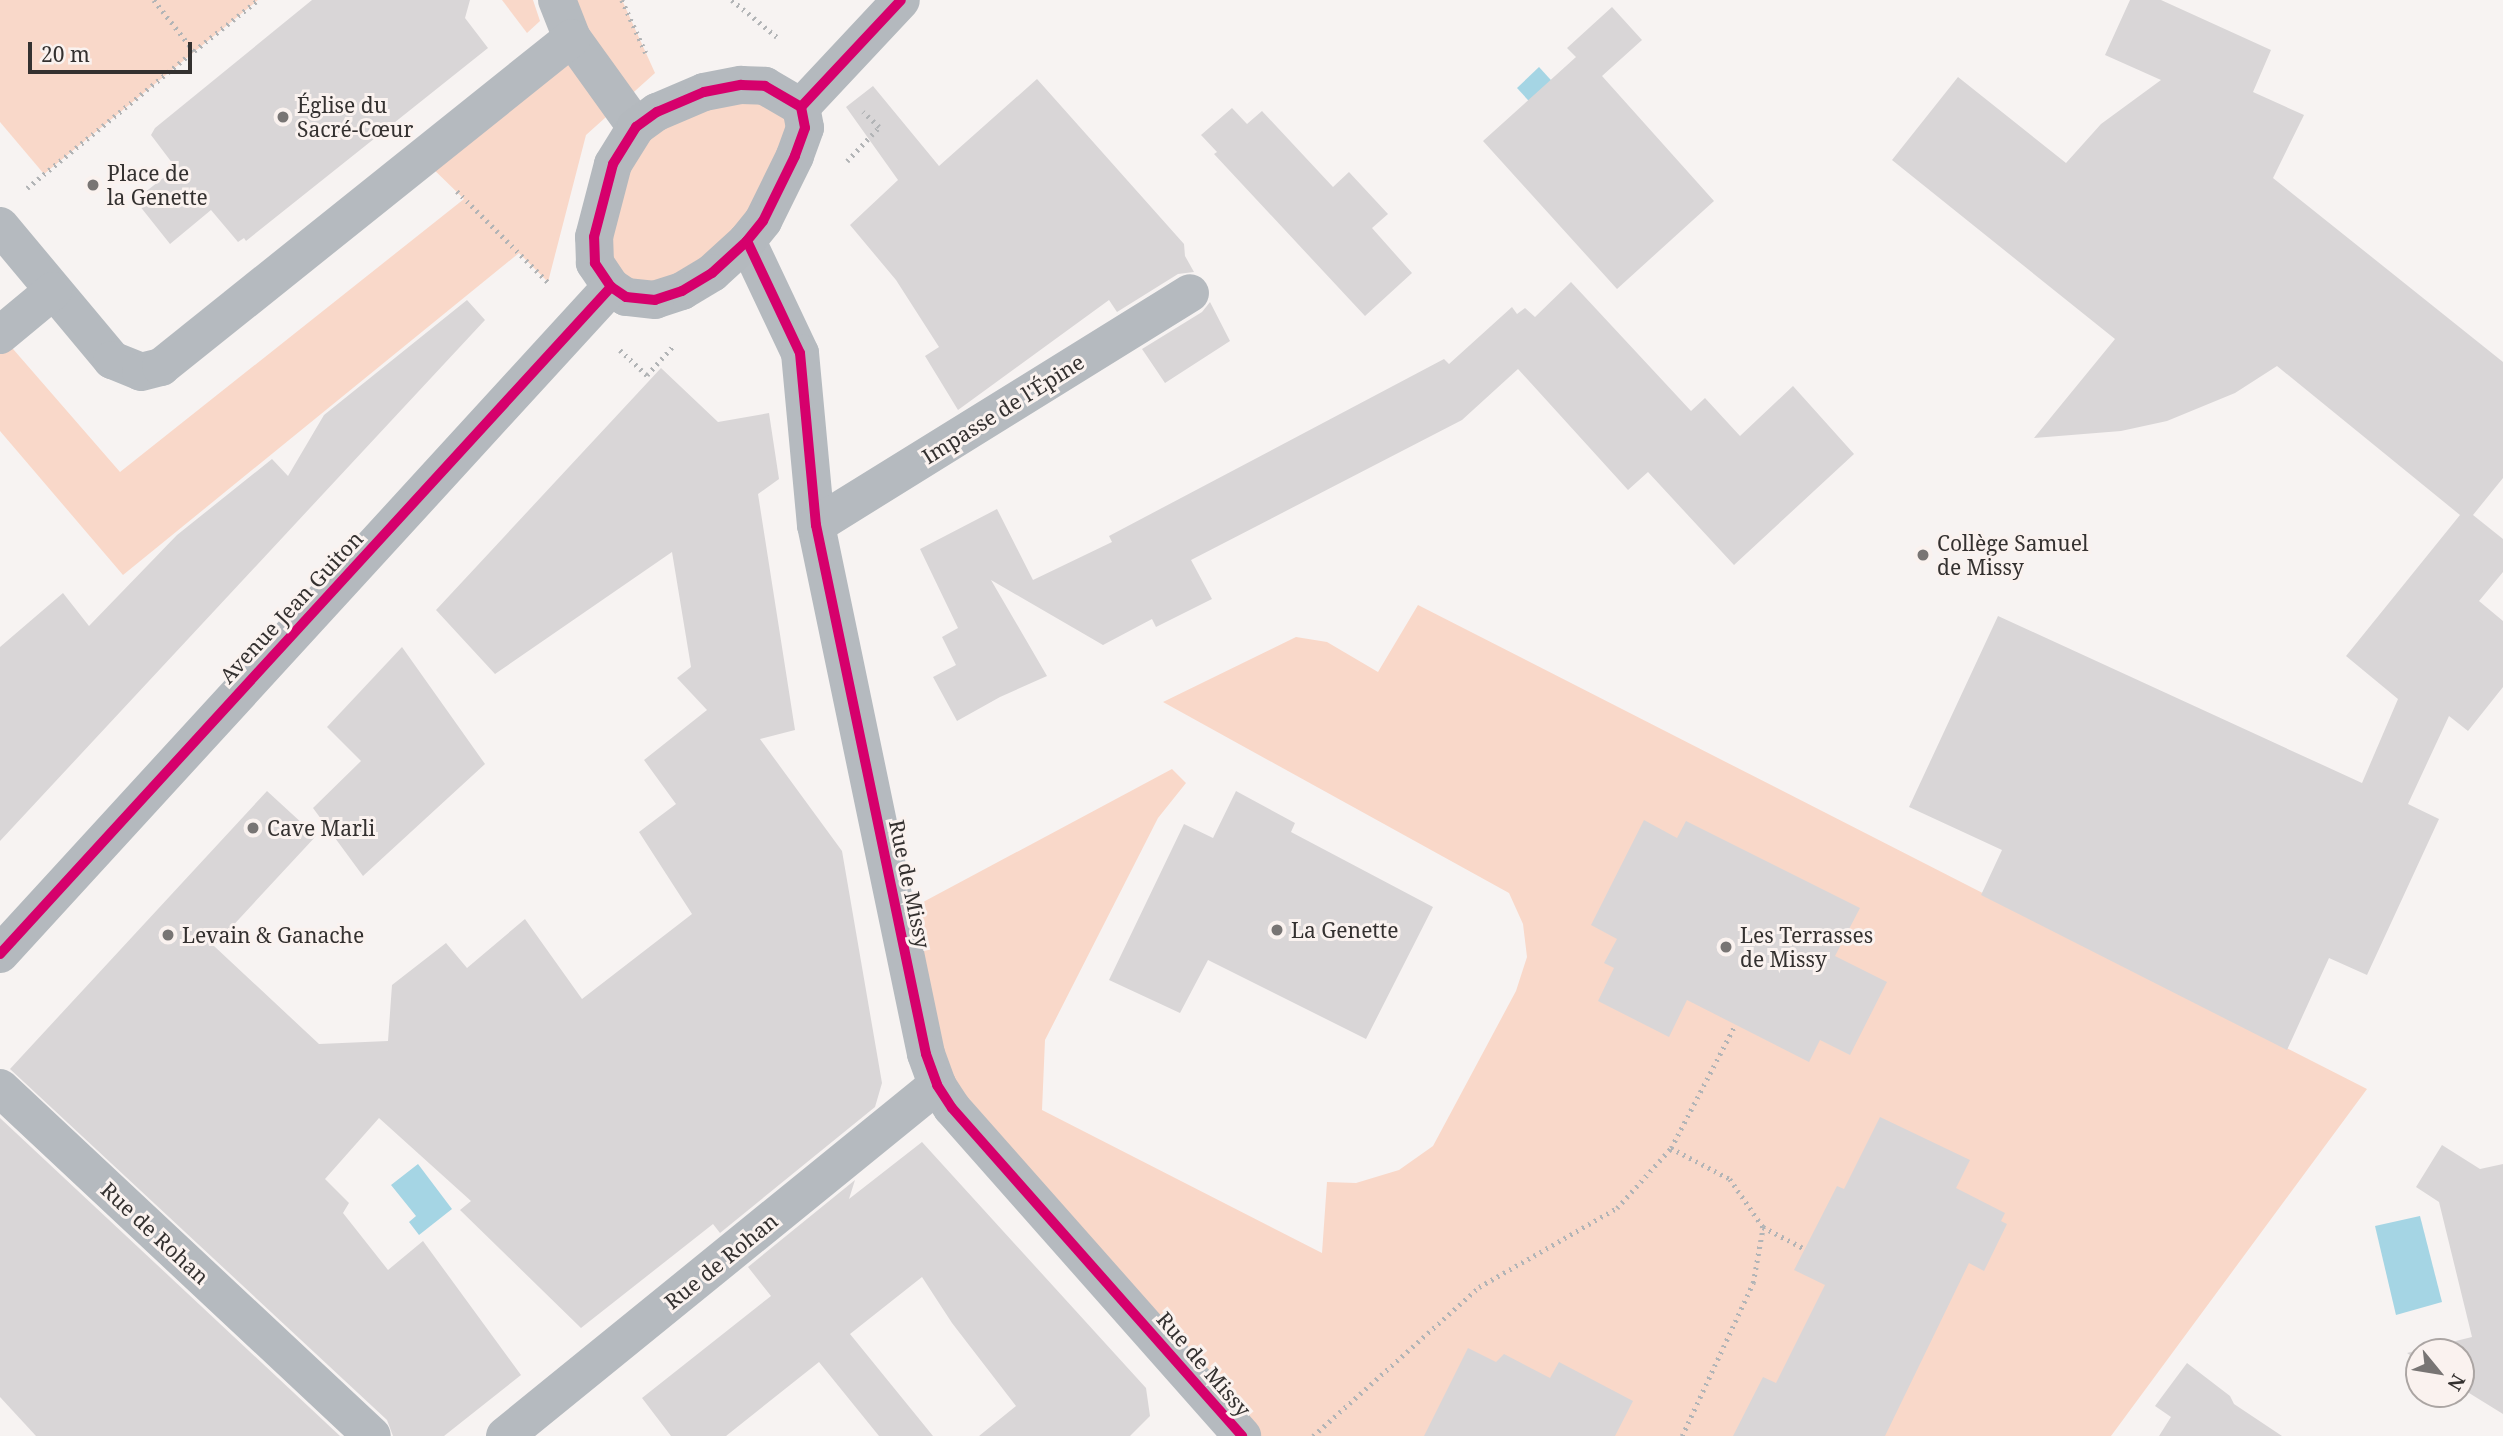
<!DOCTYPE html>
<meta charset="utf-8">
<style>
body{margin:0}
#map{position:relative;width:2503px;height:1436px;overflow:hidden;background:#f7f3f2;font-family:"Noto Serif",serif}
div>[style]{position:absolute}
.green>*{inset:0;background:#f9d8c9}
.water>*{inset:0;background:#a5d5e4}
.building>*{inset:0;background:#d9d6d7}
.path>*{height:4.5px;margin-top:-2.25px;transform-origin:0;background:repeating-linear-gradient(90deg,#b2b4b6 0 2px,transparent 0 7px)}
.minor>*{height:38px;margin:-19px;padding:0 19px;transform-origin:19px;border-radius:19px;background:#b5babf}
.secondary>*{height:38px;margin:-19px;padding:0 19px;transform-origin:19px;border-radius:19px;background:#b4b9be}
.cycleway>*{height:10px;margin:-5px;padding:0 5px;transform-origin:5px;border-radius:5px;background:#d6006c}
.dots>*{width:19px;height:19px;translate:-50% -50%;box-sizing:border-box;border:4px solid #faf2ef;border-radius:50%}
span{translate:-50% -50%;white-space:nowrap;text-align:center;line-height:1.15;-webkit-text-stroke:6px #faf2ef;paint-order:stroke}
.poi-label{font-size:21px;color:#343130}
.left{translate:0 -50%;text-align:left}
.street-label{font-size:21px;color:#343130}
.north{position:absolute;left:2405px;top:1338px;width:70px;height:70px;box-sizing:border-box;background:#faf2ef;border:2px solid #aba5a3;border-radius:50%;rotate:120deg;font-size:19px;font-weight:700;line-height:28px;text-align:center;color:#343130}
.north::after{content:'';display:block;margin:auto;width:24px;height:32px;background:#787574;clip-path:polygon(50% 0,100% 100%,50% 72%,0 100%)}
.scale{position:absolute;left:28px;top:42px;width:164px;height:32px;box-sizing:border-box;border:4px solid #343130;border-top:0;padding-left:9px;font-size:21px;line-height:24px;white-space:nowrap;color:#343130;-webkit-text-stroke:5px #faf2ef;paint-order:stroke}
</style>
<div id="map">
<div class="green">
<i style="clip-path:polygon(0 0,258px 0,44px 174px,0 122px)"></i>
<i style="clip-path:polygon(502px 0,533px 0,540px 21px,527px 33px)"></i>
<i style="clip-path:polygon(557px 0,622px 0,655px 73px,586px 135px,548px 282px,519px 253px,123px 575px,0 431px,0 334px,120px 472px,464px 199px,423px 159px,554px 52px)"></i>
<i style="clip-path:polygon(704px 92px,801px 107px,747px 241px,626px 297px,594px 237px,613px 164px)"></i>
<i style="clip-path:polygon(1418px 605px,2367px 1089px,2111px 1436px,1242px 1436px,952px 1108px,897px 916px,1172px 769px,1186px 783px,1158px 818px,1045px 1040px,1042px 1110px,1322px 1253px,1327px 1182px,1356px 1183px,1399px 1170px,1433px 1146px,1516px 991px,1527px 957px,1523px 924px,1509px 893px,1163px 702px,1296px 637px,1327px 642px,1378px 672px)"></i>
</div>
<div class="water">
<i style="clip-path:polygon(1539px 67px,1591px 124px,1569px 145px,1517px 88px)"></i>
<i style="clip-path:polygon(418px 1164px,452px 1209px,419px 1235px,409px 1222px,416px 1216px,391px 1185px)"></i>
<i style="clip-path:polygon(2420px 1216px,2442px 1302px,2396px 1315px,2375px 1226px)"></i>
</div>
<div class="building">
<i style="clip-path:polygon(312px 0,470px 0,465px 18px,488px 48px,246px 241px,244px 238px,238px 242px,211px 210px,170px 244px,135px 200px,176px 168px,151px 135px,155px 128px)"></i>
<i style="clip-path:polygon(2130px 0,2161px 0,2271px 50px,2253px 92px,2304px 115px,2273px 178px,2503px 362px,2503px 478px,2473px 515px,2503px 539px,2503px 572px,2479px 601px,2503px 621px,2503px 687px,2468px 731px,2449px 716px,2408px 804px,2439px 819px,2367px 975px,2329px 958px,2287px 1050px,1981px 895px,2002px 850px,1909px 807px,1998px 616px,2362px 783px,2398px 699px,2346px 656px,2460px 515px,2277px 366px,2235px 393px,2167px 421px,2121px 431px,2034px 438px,2115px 339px,1892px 160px,1958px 77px,2066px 163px,2101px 124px,2161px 80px,2105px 55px)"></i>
<i style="clip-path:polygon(1612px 7px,1642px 40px,1602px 76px,1714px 201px,1617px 289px,1483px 141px,1576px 57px,1567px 48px)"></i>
<i style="clip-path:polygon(1037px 79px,1184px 244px,1185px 256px,1194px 272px,1178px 274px,1117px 312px,1109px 300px,958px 410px,925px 356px,939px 347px,896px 280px,850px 225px,898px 180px,846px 107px,873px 86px,939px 166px)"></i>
<i style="clip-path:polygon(1232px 108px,1247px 124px,1262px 111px,1333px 187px,1349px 172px,1388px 214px,1372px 228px,1412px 273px,1365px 316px,1214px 154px,1217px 152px,1201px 135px)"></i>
<i style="clip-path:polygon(1571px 282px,1691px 411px,1705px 398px,1740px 436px,1793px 386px,1854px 454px,1734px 565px,1648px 472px,1628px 490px,1518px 369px,1462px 420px,1191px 560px,1212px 599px,1156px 627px,1152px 619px,1103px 645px,991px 580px,1047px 676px,1000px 697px,957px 721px,933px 677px,956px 665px,942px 637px,958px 628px,920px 549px,997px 509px,1033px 580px,1112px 542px,1109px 536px,1444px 359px,1449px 364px,1512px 307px,1517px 314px,1525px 308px,1535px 317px)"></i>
<i style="clip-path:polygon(467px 300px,485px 320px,0 841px,0 647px,63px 593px,89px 626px,177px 535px,272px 459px,288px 476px,324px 415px)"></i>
<i style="clip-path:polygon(1210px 302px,1230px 341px,1165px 383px,1142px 349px,1202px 312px)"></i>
<i style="clip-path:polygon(661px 368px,718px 422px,769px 413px,779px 479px,758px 494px,795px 730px,760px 739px,842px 851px,882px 1083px,875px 1107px,720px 1233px,713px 1224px,581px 1328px,460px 1210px,471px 1201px,379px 1118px,325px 1179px,349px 1203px,343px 1213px,388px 1270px,423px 1241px,521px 1375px,444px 1436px,393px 1436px,387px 1420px,10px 1069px,267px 791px,316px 836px,214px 946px,319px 1044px,388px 1041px,392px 985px,446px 943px,467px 968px,525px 919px,582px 999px,692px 914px,639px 832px,676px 804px,644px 760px,707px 710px,677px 678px,691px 667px,672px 552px,495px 674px,436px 610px)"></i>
<i style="clip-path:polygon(402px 647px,485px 764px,363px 876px,313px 808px,361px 761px,327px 727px)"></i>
<i style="clip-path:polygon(1236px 791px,1295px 823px,1291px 832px,1433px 907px,1366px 1039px,1208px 960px,1180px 1013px,1109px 980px,1184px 824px,1213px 838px)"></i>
<i style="clip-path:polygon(1644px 820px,1677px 838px,1686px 821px,1860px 908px,1835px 956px,1887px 982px,1850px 1055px,1820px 1040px,1809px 1062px,1687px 1000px,1669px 1037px,1598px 1001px,1614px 968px,1604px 963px,1617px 939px,1591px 925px)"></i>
<i style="clip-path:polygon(1880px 1117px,1970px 1160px,1956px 1188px,2005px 1213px,2001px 1221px,2007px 1224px,1984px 1271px,1969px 1263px,1885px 1436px,1733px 1436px,1763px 1377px,1776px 1383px,1825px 1285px,1794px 1270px,1837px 1186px,1844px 1189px)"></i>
<i style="clip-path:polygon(0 1118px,340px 1436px,36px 1436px,0 1397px)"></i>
<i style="clip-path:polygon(922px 1142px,1146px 1388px,1150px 1416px,1130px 1436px,979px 1436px,1016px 1406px,952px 1323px,922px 1277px,850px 1334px,933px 1436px,879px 1436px,819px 1362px,726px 1436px,671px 1436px,642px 1398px,771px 1296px,748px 1267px,855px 1180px,849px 1199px)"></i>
<i style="clip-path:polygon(2442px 1145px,2480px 1169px,2503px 1164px,2503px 1414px,2461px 1388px,2461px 1352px,2419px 1352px,2419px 1361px,2407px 1353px,2472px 1337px,2439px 1202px,2416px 1187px)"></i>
<i style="clip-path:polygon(1468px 1348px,1496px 1362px,1504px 1354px,1550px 1378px,1559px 1362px,1633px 1401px,1615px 1436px,1424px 1436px)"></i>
<i style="clip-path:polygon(2187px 1363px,2230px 1396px,2234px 1404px,2282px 1436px,2159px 1436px,2171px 1417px,2155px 1406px)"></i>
</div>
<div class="path">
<i style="left:154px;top:0;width:65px;rotate:51.9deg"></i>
<i style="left:194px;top:51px;width:82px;rotate:-38.6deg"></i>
<i style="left:622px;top:0;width:58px;rotate:65.6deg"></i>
<i style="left:732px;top:0;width:58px;rotate:39.4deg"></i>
<i style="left:847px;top:161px;width:47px;rotate:-46.7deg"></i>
<i style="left:879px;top:127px;width:22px;rotate:-137deg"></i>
<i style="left:27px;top:188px;width:216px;rotate:-39.4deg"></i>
<i style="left:457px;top:191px;width:129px;rotate:45deg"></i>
<i style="left:620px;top:350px;width:37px;rotate:43deg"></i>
<i style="left:647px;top:375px;width:39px;rotate:-48deg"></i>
<i style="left:1671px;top:1148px;width:67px;rotate:27.7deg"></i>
<i style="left:1730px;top:1179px;width:58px;rotate:55.5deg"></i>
<i style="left:1763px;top:1227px;width:47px;rotate:27.6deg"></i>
<i style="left:1313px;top:1436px;width:223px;rotate:-41.9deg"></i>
<i style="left:1479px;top:1287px;width:159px;rotate:-29.8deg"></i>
<i style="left:1617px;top:1208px;width:81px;rotate:-48deg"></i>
<i style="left:1671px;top:1148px;width:139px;rotate:-62.5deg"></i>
<i style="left:1682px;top:1436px;width:169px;rotate:-65.1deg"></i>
<i style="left:1753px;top:1283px;width:57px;rotate:-79.9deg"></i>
</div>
<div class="minor">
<i style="left:557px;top:0;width:41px;rotate:68.5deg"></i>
<i style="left:572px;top:38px;width:110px;rotate:54.3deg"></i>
<i style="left:0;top:226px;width:175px;rotate:50.1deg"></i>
<i style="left:112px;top:360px;width:31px;rotate:22deg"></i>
<i style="left:141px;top:372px;width:21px;rotate:-14deg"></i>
<i style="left:161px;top:367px;width:526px;rotate:-38.68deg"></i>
<i style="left:747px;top:241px;width:124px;rotate:64.7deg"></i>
<i style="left:800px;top:353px;width:173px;rotate:84.7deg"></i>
<i style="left:816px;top:525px;width:540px;rotate:78.25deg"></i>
<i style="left:926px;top:1054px;width:33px;rotate:70deg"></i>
<i style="left:937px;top:1085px;width:27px;rotate:57deg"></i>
<i style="left:952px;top:1108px;width:438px;rotate:48.5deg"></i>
<i style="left:0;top:335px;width:69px;rotate:-39.7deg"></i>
<i style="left:816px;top:525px;width:440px;rotate:-31.8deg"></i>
<i style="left:0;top:1088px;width:509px;rotate:43.09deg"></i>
<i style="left:505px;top:1436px;width:557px;rotate:-39.09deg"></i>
</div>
<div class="secondary">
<i style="left:741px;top:85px;width:24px;rotate:2deg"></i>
<i style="left:765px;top:86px;width:42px;rotate:30.3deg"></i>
<i style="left:801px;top:107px;width:21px;rotate:79deg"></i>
<i style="left:805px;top:128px;width:30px;rotate:110deg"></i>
<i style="left:795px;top:156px;width:72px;rotate:116.2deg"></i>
<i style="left:763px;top:221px;width:26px;rotate:129deg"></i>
<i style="left:747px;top:241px;width:47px;rotate:137.6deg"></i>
<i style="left:712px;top:273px;width:35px;rotate:149deg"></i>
<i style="left:682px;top:291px;width:28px;rotate:162deg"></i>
<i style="left:655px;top:300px;width:29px;rotate:-174deg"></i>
<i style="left:626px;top:297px;width:18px;rotate:-146deg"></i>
<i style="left:611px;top:287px;width:29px;rotate:-124deg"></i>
<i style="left:595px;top:263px;width:26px;rotate:-92deg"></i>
<i style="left:594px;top:237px;width:75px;rotate:-75.4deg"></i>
<i style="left:613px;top:164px;width:44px;rotate:-58.1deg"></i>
<i style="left:636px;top:127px;width:26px;rotate:-36deg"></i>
<i style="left:657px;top:112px;width:51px;rotate:-23.1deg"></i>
<i style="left:704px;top:92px;width:38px;rotate:-11deg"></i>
<i style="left:801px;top:107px;width:146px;rotate:-46.9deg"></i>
<i style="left:0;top:954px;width:905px;rotate:-47.51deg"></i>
</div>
<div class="cycleway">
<i style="left:741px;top:85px;width:24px;rotate:2deg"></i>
<i style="left:765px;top:86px;width:42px;rotate:30.3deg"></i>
<i style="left:801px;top:107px;width:21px;rotate:79deg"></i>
<i style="left:805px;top:128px;width:30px;rotate:110deg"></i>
<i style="left:795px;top:156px;width:72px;rotate:116.2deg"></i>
<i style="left:763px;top:221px;width:26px;rotate:129deg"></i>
<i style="left:747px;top:241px;width:47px;rotate:137.6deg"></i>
<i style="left:712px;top:273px;width:35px;rotate:149deg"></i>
<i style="left:682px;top:291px;width:28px;rotate:162deg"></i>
<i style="left:655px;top:300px;width:29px;rotate:-174deg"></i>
<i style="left:626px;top:297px;width:18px;rotate:-146deg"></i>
<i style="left:611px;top:287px;width:29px;rotate:-124deg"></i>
<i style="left:595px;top:263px;width:26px;rotate:-92deg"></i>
<i style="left:594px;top:237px;width:75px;rotate:-75.4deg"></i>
<i style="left:613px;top:164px;width:44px;rotate:-58.1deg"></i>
<i style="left:636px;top:127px;width:26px;rotate:-36deg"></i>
<i style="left:657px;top:112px;width:51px;rotate:-23.1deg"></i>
<i style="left:704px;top:92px;width:38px;rotate:-11deg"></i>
<i style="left:801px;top:107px;width:146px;rotate:-46.9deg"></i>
<i style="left:747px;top:241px;width:124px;rotate:64.7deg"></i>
<i style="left:800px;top:353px;width:173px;rotate:84.7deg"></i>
<i style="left:816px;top:525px;width:540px;rotate:78.25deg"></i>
<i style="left:926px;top:1054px;width:33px;rotate:70deg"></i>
<i style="left:937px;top:1085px;width:27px;rotate:57deg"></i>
<i style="left:952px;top:1108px;width:438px;rotate:48.5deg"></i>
<i style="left:0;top:954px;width:905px;rotate:-47.51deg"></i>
</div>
<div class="dots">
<i style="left:283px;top:117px;background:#787574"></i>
<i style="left:93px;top:185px;background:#787574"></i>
<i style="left:1923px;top:555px;background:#787574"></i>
<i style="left:253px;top:828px;background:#787574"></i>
<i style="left:1277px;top:930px;background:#787574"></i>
<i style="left:168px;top:935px;background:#787574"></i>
<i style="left:1726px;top:947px;background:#787574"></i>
</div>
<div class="poi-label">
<span class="left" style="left:297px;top:117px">Église du<br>Sacré-Cœur</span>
<span class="left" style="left:107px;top:185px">Place de<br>la Genette</span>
<span class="left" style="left:1937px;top:555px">Collège Samuel<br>de Missy</span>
<span class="left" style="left:267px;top:828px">Cave Marli</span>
<span class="left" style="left:1291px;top:930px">La Genette</span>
<span class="left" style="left:182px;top:935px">Levain &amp; Ganache</span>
<span class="left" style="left:1740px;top:947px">Les Terrasses<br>de Missy</span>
</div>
<div class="street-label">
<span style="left:1003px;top:409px;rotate:-32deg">Impasse de l'Épine</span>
<span style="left:291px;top:607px;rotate:-47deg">Avenue Jean Guiton</span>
<span style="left:910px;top:884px;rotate:78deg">Rue de Missy</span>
<span style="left:155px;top:1233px;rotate:43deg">Rue de Rohan</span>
<span style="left:721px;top:1261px;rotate:-39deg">Rue de Rohan</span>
<span style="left:1204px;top:1364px;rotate:49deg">Rue de Missy</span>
</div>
<div class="north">N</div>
<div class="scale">20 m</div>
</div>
